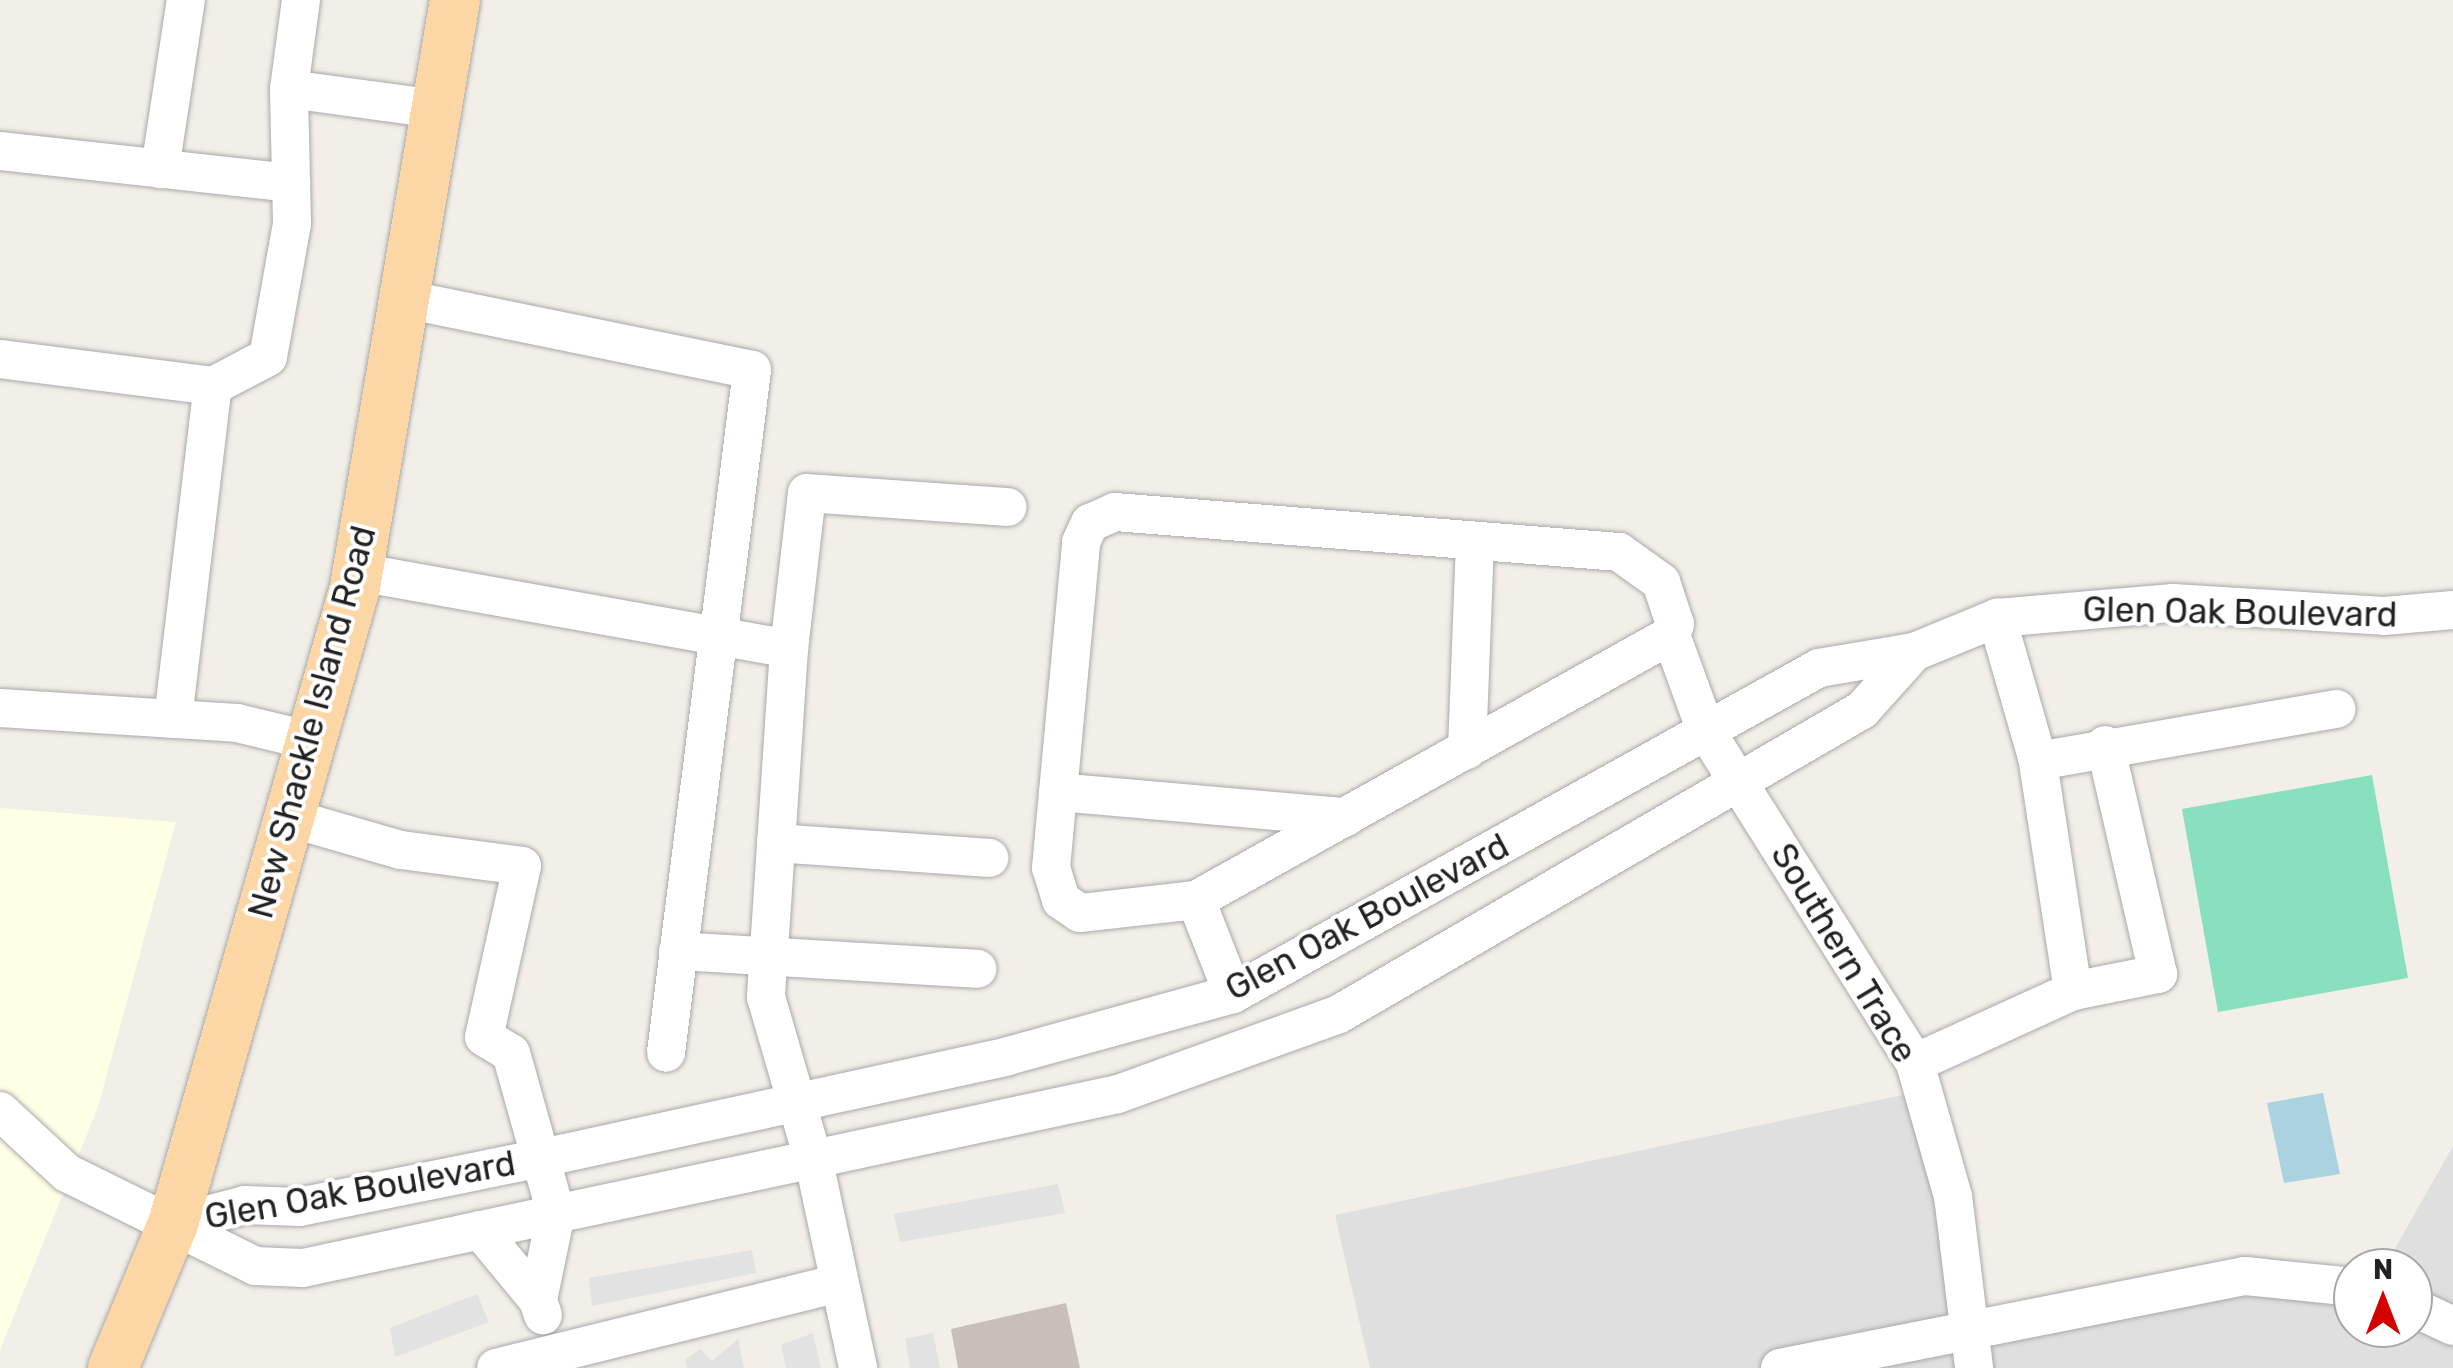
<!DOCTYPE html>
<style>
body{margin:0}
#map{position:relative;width:2453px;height:1368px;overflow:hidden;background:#f2efe9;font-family:Rubik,sans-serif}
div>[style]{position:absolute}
.residential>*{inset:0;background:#e0dfdf}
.education>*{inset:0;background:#ffffe5}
.pitch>*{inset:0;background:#88e0be}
.parking>*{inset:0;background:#e2e2e2}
.water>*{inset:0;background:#aad3df}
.building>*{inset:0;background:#c7bfb8}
.roads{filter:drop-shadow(0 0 2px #a9a9a9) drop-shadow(0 0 2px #a9a9a9)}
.minor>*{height:38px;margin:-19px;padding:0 19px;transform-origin:19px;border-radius:19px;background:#fff}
.major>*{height:50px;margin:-25px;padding:0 25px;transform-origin:25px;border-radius:25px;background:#fcd6a4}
span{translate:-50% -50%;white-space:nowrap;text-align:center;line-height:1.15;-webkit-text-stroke:8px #fff;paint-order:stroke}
.street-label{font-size:35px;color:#222}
.north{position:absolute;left:2333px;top:1248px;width:100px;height:100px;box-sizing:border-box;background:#fff;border:2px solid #a7a7a7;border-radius:50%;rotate:0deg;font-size:28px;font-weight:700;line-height:40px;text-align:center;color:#222}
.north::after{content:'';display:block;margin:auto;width:35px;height:45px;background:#d40000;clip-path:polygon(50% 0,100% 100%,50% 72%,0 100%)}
</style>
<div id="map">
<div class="residential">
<i style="clip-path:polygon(1912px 1093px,1969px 1329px,2245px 1276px,2353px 1287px,2353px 1328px,2413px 1328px,2413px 1268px,2384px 1268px,2453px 1146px,2453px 1368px,1370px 1368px,1335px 1215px)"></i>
</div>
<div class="education">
<i style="clip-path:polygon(0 808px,176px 822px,98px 1107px,0 1350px)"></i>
</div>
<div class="pitch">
<i style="clip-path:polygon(2372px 775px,2408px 978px,2218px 1012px,2182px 809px)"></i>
</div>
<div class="parking">
<i style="clip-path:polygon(1058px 1184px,1065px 1213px,900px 1242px,894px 1214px)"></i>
<i style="clip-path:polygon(752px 1250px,756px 1273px,592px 1306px,589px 1278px)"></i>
<i style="clip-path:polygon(477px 1294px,489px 1322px,395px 1357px,390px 1328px)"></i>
<i style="clip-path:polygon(813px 1333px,821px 1368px,786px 1368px,781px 1345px)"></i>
<i style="clip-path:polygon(933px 1333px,940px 1368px,910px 1368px,905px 1339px)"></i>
<i style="clip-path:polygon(738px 1339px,744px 1368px,687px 1368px,685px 1360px,700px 1349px,712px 1361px)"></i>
</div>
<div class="water">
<i style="clip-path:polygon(2323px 1093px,2340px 1174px,2284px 1183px,2267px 1103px)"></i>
</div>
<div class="building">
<i style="clip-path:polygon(1066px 1303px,1080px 1368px,958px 1368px,951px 1329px)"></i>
</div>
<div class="roads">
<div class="minor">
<i style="left:301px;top:0;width:90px;rotate:97.7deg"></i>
<i style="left:289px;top:89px;width:148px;rotate:7.7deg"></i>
<i style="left:0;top:151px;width:293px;rotate:6.3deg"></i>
<i style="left:160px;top:169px;width:171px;rotate:-81.3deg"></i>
<i style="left:404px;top:299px;width:355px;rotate:11.5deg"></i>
<i style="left:752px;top:370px;width:688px;rotate:97.18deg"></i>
<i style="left:0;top:359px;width:215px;rotate:7.2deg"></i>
<i style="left:358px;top:572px;width:438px;rotate:10.1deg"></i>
<i style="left:789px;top:649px;width:349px;rotate:93.8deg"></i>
<i style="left:766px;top:997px;width:172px;rotate:73.8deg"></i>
<i style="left:814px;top:1162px;width:211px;rotate:77.9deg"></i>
<i style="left:789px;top:649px;width:157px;rotate:-83.4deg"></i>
<i style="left:807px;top:493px;width:201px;rotate:4deg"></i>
<i style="left:0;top:708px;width:237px;rotate:3.6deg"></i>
<i style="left:237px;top:723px;width:77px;rotate:13.5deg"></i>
<i style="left:173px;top:719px;width:335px;rotate:-83.2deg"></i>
<i style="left:213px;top:386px;width:62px;rotate:-27.8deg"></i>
<i style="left:268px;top:357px;width:135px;rotate:-79.8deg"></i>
<i style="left:292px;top:224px;width:135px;rotate:-91.3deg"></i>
<i style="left:1467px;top:750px;width:209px;rotate:-87.8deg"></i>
<i style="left:2038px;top:761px;width:303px;rotate:-9.9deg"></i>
<i style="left:1058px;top:792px;width:289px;rotate:5deg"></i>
<i style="left:290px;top:818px;width:116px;rotate:16.1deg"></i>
<i style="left:401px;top:850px;width:122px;rotate:7.5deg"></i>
<i style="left:522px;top:866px;width:175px;rotate:102.5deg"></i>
<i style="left:484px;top:1037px;width:31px;rotate:31deg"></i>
<i style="left:511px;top:1053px;width:166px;rotate:74.3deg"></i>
<i style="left:556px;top:1213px;width:89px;rotate:101.7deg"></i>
<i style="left:776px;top:843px;width:214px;rotate:4deg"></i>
<i style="left:1196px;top:900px;width:544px;rotate:-29.16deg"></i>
<i style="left:678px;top:951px;width:300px;rotate:3.4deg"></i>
<i style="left:2073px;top:991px;width:87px;rotate:-11.3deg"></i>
<i style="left:2158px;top:974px;width:235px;rotate:-103deg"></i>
<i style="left:1233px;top:994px;width:101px;rotate:-111.5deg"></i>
<i style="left:1196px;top:900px;width:117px;rotate:173.6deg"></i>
<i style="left:1080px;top:913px;width:23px;rotate:-146deg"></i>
<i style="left:1061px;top:900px;width:34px;rotate:-107deg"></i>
<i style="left:1051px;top:868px;width:327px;rotate:-84.7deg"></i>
<i style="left:1081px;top:542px;width:21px;rotate:-65deg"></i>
<i style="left:1090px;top:523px;width:27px;rotate:-24deg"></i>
<i style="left:1115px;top:512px;width:506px;rotate:4.54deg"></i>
<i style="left:1619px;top:552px;width:52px;rotate:35.5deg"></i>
<i style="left:1661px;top:582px;width:44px;rotate:71.6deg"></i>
<i style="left:1675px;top:624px;width:12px;rotate:110deg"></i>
<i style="left:1671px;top:635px;width:102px;rotate:70deg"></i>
<i style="left:1706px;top:731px;width:392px;rotate:57.8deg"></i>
<i style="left:1915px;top:1063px;width:138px;rotate:74.1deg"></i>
<i style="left:1953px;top:1196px;width:173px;rotate:83deg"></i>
<i style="left:1915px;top:1063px;width:174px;rotate:-24.5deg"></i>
<i style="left:2073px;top:991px;width:233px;rotate:-98.7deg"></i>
<i style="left:2038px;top:761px;width:149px;rotate:-106deg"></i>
<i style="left:0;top:1111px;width:91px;rotate:42.8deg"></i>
<i style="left:67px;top:1173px;width:210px;rotate:26.3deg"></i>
<i style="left:255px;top:1266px;width:48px;rotate:2.4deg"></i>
<i style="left:303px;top:1268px;width:833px;rotate:-12.05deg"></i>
<i style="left:1118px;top:1094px;width:235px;rotate:-19.9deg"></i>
<i style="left:1339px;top:1014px;width:605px;rotate:-30.17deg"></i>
<i style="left:1862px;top:710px;width:78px;rotate:-48.1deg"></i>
<i style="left:173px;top:1224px;width:74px;rotate:-14.8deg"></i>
<i style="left:245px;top:1205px;width:54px;rotate:2.1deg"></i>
<i style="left:299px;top:1207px;width:248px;rotate:-11.4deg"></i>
<i style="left:542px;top:1158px;width:477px;rotate:-12.3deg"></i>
<i style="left:1008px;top:1056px;width:233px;rotate:-15.4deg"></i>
<i style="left:1233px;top:994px;width:671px;rotate:-29.09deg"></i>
<i style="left:1819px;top:668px;width:96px;rotate:-9.6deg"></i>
<i style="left:1914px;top:652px;width:90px;rotate:-22.3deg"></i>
<i style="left:1997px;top:618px;width:177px;rotate:-4.9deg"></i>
<i style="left:2173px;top:603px;width:211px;rotate:3.5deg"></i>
<i style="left:2384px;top:616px;width:69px;rotate:-5deg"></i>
<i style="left:480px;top:1230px;width:91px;rotate:50.4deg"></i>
<i style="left:538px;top:1300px;width:16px;rotate:72deg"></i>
<i style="left:2413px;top:1307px;width:44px;rotate:25.4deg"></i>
<i style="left:496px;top:1368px;width:353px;rotate:-13.9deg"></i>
<i style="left:1780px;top:1368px;width:474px;rotate:-11.2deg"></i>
<i style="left:2245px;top:1276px;width:109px;rotate:5.8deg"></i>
</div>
<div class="major">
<i style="left:113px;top:1368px;width:156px;rotate:-67.4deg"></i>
<i style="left:173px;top:1224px;width:662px;rotate:-74.05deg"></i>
<i style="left:355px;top:587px;width:595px;rotate:-80.33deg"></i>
</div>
</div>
<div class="street-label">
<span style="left:2240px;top:612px;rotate:1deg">Glen Oak Boulevard</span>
<span style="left:312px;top:722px;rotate:-75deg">New Shackle Island Road</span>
<span style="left:1367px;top:917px;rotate:-28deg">Glen Oak Boulevard</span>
<span style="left:1844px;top:953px;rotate:59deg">Southern Trace</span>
<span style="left:360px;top:1190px;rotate:-10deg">Glen Oak Boulevard</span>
</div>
<div class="north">N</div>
</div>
